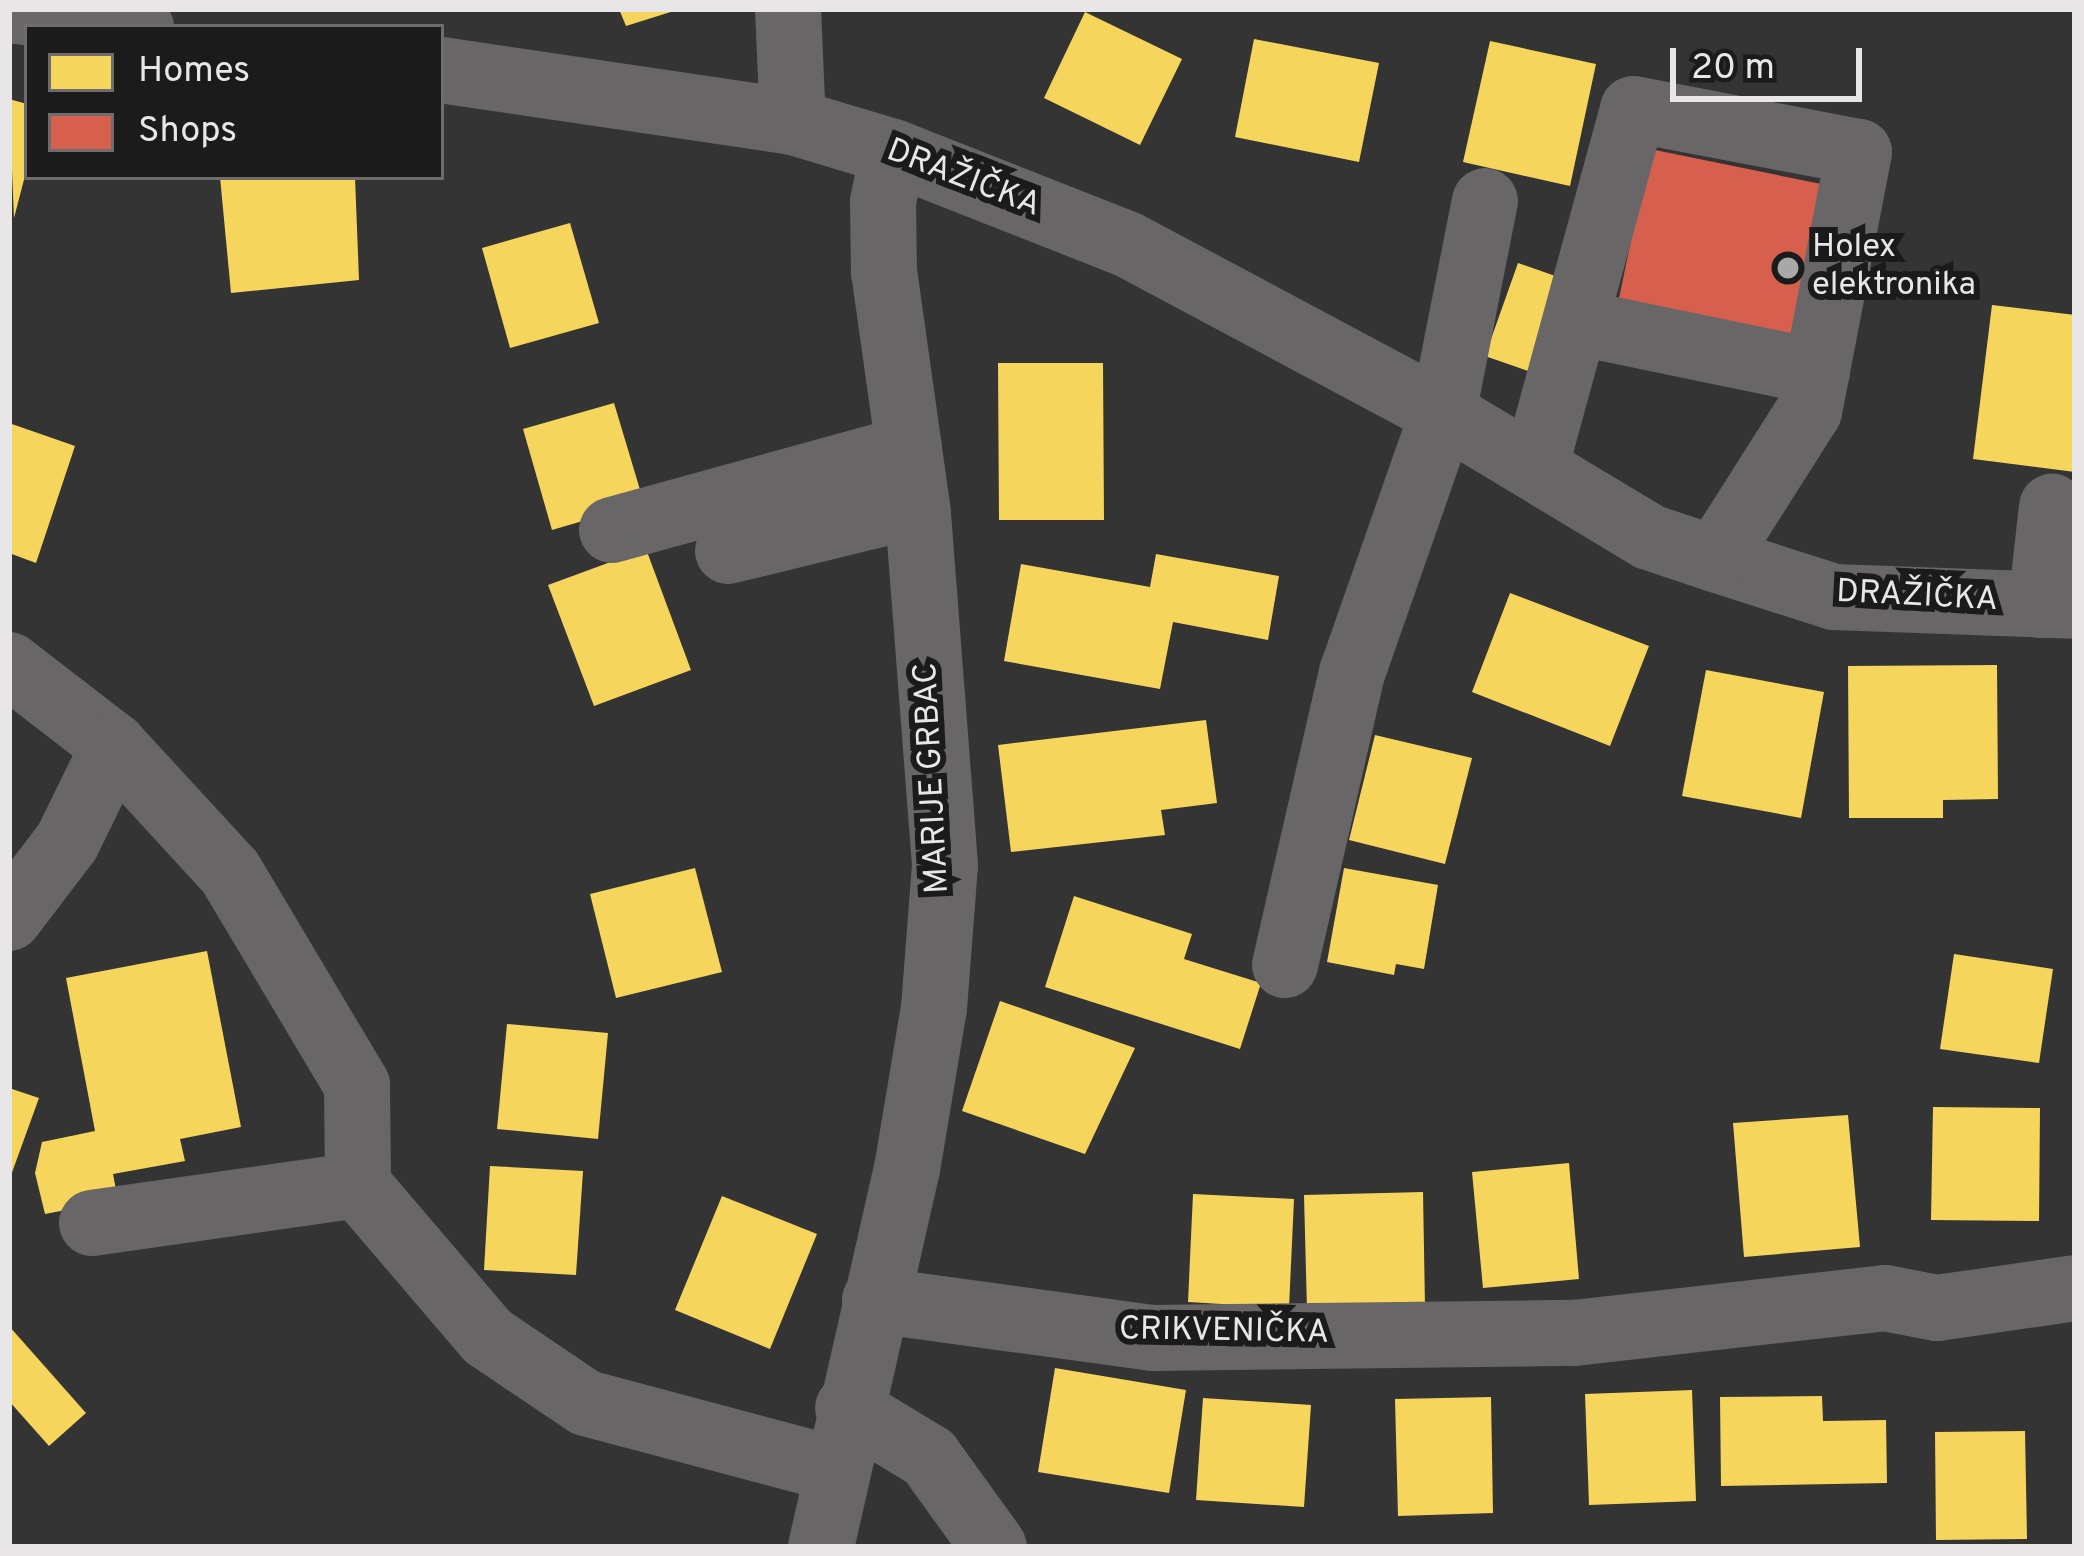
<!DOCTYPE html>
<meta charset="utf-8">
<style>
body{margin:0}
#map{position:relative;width:2084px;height:1556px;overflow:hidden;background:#353434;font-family:Overpass,sans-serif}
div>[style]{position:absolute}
.homes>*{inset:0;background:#f6d55c}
.shops>*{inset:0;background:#d6604d}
.minor>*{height:66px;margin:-33px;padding:0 33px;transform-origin:33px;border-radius:33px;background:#686667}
.dots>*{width:33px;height:33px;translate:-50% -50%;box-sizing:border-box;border:6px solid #1c1b1b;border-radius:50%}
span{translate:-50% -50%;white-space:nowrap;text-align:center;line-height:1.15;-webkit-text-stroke:12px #1c1b1b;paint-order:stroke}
.street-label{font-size:33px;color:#e8e6e6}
.poi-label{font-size:33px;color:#e8e6e6}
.left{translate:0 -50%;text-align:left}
.frame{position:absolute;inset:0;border:12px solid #e8e6e6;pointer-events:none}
.legend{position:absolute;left:24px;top:24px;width:420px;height:156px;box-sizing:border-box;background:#1c1b1b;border:3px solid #6e6c6c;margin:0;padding:15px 21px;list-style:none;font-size:36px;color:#e8e6e6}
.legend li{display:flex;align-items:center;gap:24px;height:60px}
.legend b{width:60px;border:3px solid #6e6c6c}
.scale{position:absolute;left:1670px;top:48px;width:192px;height:54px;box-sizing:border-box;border:6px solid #e8e6e6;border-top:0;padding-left:15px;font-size:36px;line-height:42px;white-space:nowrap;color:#e8e6e6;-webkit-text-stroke:9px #1c1b1b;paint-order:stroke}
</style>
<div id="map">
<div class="homes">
<i style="clip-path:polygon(619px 9px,677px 9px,677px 10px,626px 26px)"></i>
<i style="clip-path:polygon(1085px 12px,1182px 59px,1140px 145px,1044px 98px)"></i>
<i style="clip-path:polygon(1254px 39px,1379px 63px,1359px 162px,1235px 137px)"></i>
<i style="clip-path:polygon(1490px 41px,1596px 64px,1570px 186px,1463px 162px)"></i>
<i style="clip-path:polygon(9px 99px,27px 104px,27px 168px,14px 218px)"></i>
<i style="clip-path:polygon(220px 177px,355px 177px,359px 280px,231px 293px)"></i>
<i style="clip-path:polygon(570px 223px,599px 323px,510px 348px,482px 248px)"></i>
<i style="clip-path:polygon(1518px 263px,1561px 278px,1528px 371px,1485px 356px)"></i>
<i style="clip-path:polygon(1992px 305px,2075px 315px,2075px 472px,1973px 459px)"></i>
<i style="clip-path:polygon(998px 363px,1103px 363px,1104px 520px,999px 520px)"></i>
<i style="clip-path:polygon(614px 403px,644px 503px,552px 530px,523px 429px)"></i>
<i style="clip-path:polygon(9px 423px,75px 446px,36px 563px,9px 553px)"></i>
<i style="clip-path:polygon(646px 549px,691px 670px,594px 706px,548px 585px)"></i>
<i style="clip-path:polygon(1156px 554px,1279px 576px,1268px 640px,1173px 622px,1160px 689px,1004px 661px,1021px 564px,1150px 587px)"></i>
<i style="clip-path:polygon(1510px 593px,1649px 646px,1610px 746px,1472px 692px)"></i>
<i style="clip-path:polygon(1997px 665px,1998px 799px,1943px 800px,1943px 818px,1849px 818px,1848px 666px)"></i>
<i style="clip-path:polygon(1706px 670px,1824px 692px,1801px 818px,1682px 796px)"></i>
<i style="clip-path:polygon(1206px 720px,1217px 803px,1161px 810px,1165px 835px,1011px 852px,998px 745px)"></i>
<i style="clip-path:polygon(1375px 735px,1472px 758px,1445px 864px,1349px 840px)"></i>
<i style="clip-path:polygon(695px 868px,722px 972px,616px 998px,590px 894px)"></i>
<i style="clip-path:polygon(1344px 868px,1438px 885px,1424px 969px,1396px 964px,1394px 975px,1327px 962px)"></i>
<i style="clip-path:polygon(1074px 896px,1192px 934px,1184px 959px,1261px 983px,1240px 1049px,1045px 987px)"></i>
<i style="clip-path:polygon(207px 951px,241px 1127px,180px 1139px,185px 1161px,113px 1174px,118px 1200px,45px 1214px,35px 1173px,42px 1142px,95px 1131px,66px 978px)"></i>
<i style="clip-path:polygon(1954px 954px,2053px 969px,2039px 1063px,1940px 1049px)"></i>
<i style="clip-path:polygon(1000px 1001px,1135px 1048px,1085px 1154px,962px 1111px)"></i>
<i style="clip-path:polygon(507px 1024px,608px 1033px,598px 1139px,497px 1129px)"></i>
<i style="clip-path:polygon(9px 1088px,39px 1098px,10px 1178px,9px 1178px)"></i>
<i style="clip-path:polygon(1933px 1107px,2040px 1108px,2039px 1221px,1931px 1220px)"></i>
<i style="clip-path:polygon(1848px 1115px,1860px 1247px,1744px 1257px,1733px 1123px)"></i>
<i style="clip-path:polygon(1569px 1163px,1579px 1279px,1483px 1288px,1472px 1172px)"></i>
<i style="clip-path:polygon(490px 1166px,583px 1171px,576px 1275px,484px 1270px)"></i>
<i style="clip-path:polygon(1423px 1192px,1425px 1307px,1307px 1310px,1304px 1195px)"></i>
<i style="clip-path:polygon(1193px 1194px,1294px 1199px,1289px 1308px,1188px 1302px)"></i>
<i style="clip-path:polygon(722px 1196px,817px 1234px,770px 1349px,675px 1310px)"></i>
<i style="clip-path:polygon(9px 1326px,86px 1413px,49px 1446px,9px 1401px)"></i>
<i style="clip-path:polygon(1055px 1368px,1186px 1390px,1169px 1493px,1038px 1472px)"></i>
<i style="clip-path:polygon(1692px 1390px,1696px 1501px,1589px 1505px,1585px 1394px)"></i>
<i style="clip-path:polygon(1822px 1396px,1823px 1421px,1886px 1420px,1887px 1483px,1721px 1486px,1720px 1397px)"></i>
<i style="clip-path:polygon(1491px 1397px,1493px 1513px,1398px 1516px,1395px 1399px)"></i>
<i style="clip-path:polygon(1203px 1398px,1311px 1405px,1304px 1507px,1196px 1500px)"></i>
<i style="clip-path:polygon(2025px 1431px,2027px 1539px,1936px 1540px,1935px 1432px)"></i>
</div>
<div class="shops">
<i style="clip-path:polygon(1650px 149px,1826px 185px,1794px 344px,1617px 308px)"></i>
</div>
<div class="minor">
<i style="left:788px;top:9px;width:113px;rotate:87.5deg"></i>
<i style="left:9px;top:10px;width:133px;rotate:7.3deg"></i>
<i style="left:441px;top:70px;width:356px;rotate:8.4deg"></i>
<i style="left:793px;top:122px;width:104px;rotate:16.7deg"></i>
<i style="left:893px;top:152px;width:251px;rotate:21.5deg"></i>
<i style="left:1127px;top:244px;width:358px;rotate:28.1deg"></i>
<i style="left:1443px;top:413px;width:240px;rotate:31deg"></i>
<i style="left:1649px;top:537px;width:70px;rotate:18.4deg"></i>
<i style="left:1715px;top:559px;width:125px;rotate:17.7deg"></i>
<i style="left:1834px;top:597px;width:241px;rotate:2.1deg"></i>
<i style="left:1580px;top:323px;width:242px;rotate:11.7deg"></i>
<i style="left:1535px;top:468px;width:372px;rotate:-74.7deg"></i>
<i style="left:1633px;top:109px;width:230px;rotate:10.8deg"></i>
<i style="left:1859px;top:152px;width:264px;rotate:100.9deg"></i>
<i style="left:1809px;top:411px;width:175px;rotate:122.4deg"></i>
<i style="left:612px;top:530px;width:308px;rotate:-15.4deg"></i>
<i style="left:728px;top:551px;width:194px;rotate:-13.7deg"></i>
<i style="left:2041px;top:605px;width:99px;rotate:-83.6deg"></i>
<i style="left:9px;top:665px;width:133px;rotate:37.6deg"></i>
<i style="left:114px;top:746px;width:171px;rotate:47.4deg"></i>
<i style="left:230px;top:872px;width:248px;rotate:59.2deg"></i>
<i style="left:357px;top:1085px;width:100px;rotate:89.4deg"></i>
<i style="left:358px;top:1185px;width:200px;rotate:49.5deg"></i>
<i style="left:488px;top:1337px;width:118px;rotate:34deg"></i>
<i style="left:586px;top:1403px;width:257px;rotate:14.9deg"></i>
<i style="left:9px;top:918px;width:96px;rotate:-52.7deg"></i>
<i style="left:67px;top:842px;width:107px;rotate:-63.9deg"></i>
<i style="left:1285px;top:965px;width:300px;rotate:-77.1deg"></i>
<i style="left:1352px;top:673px;width:275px;rotate:-70.7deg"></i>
<i style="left:1443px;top:413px;width:216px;rotate:-78.8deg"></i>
<i style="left:92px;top:1223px;width:269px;rotate:-8.1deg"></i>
<i style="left:875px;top:1300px;width:281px;rotate:7.8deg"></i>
<i style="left:1153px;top:1338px;width:421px;rotate:-0.7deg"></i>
<i style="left:1574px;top:1333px;width:313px;rotate:-6.4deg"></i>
<i style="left:1885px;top:1298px;width:53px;rotate:10.9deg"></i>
<i style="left:1937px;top:1308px;width:139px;rotate:-8.2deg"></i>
<i style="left:848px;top:1408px;width:95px;rotate:31.2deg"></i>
<i style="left:929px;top:1457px;width:111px;rotate:54.2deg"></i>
<i style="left:821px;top:1547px;width:388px;rotate:-77.2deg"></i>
<i style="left:907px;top:1169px;width:163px;rotate:-80.5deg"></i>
<i style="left:934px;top:1008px;width:143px;rotate:-85.6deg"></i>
<i style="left:945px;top:865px;width:353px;rotate:-94.4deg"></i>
<i style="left:918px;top:513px;width:243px;rotate:-98deg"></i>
<i style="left:884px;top:272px;width:70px;rotate:-90.8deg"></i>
<i style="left:883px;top:202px;width:51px;rotate:-78.7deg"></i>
</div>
<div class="dots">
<i style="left:1788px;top:268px;background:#a9a8a8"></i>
</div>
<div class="street-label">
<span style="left:963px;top:180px;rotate:21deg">DRAŽIČKA</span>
<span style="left:1917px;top:598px;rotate:3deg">DRAŽIČKA</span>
<span style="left:934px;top:778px;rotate:-93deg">MARIJE GRBAC</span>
<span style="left:1224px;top:1333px;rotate:1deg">CRIKVENIČKA</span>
</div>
<div class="poi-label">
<span class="left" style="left:1812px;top:268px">Holex<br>elektronika</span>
</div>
<div class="frame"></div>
<ul class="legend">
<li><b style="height:33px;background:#f6d55c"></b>Homes</li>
<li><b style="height:33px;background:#d6604d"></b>Shops</li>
</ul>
<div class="scale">20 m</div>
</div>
